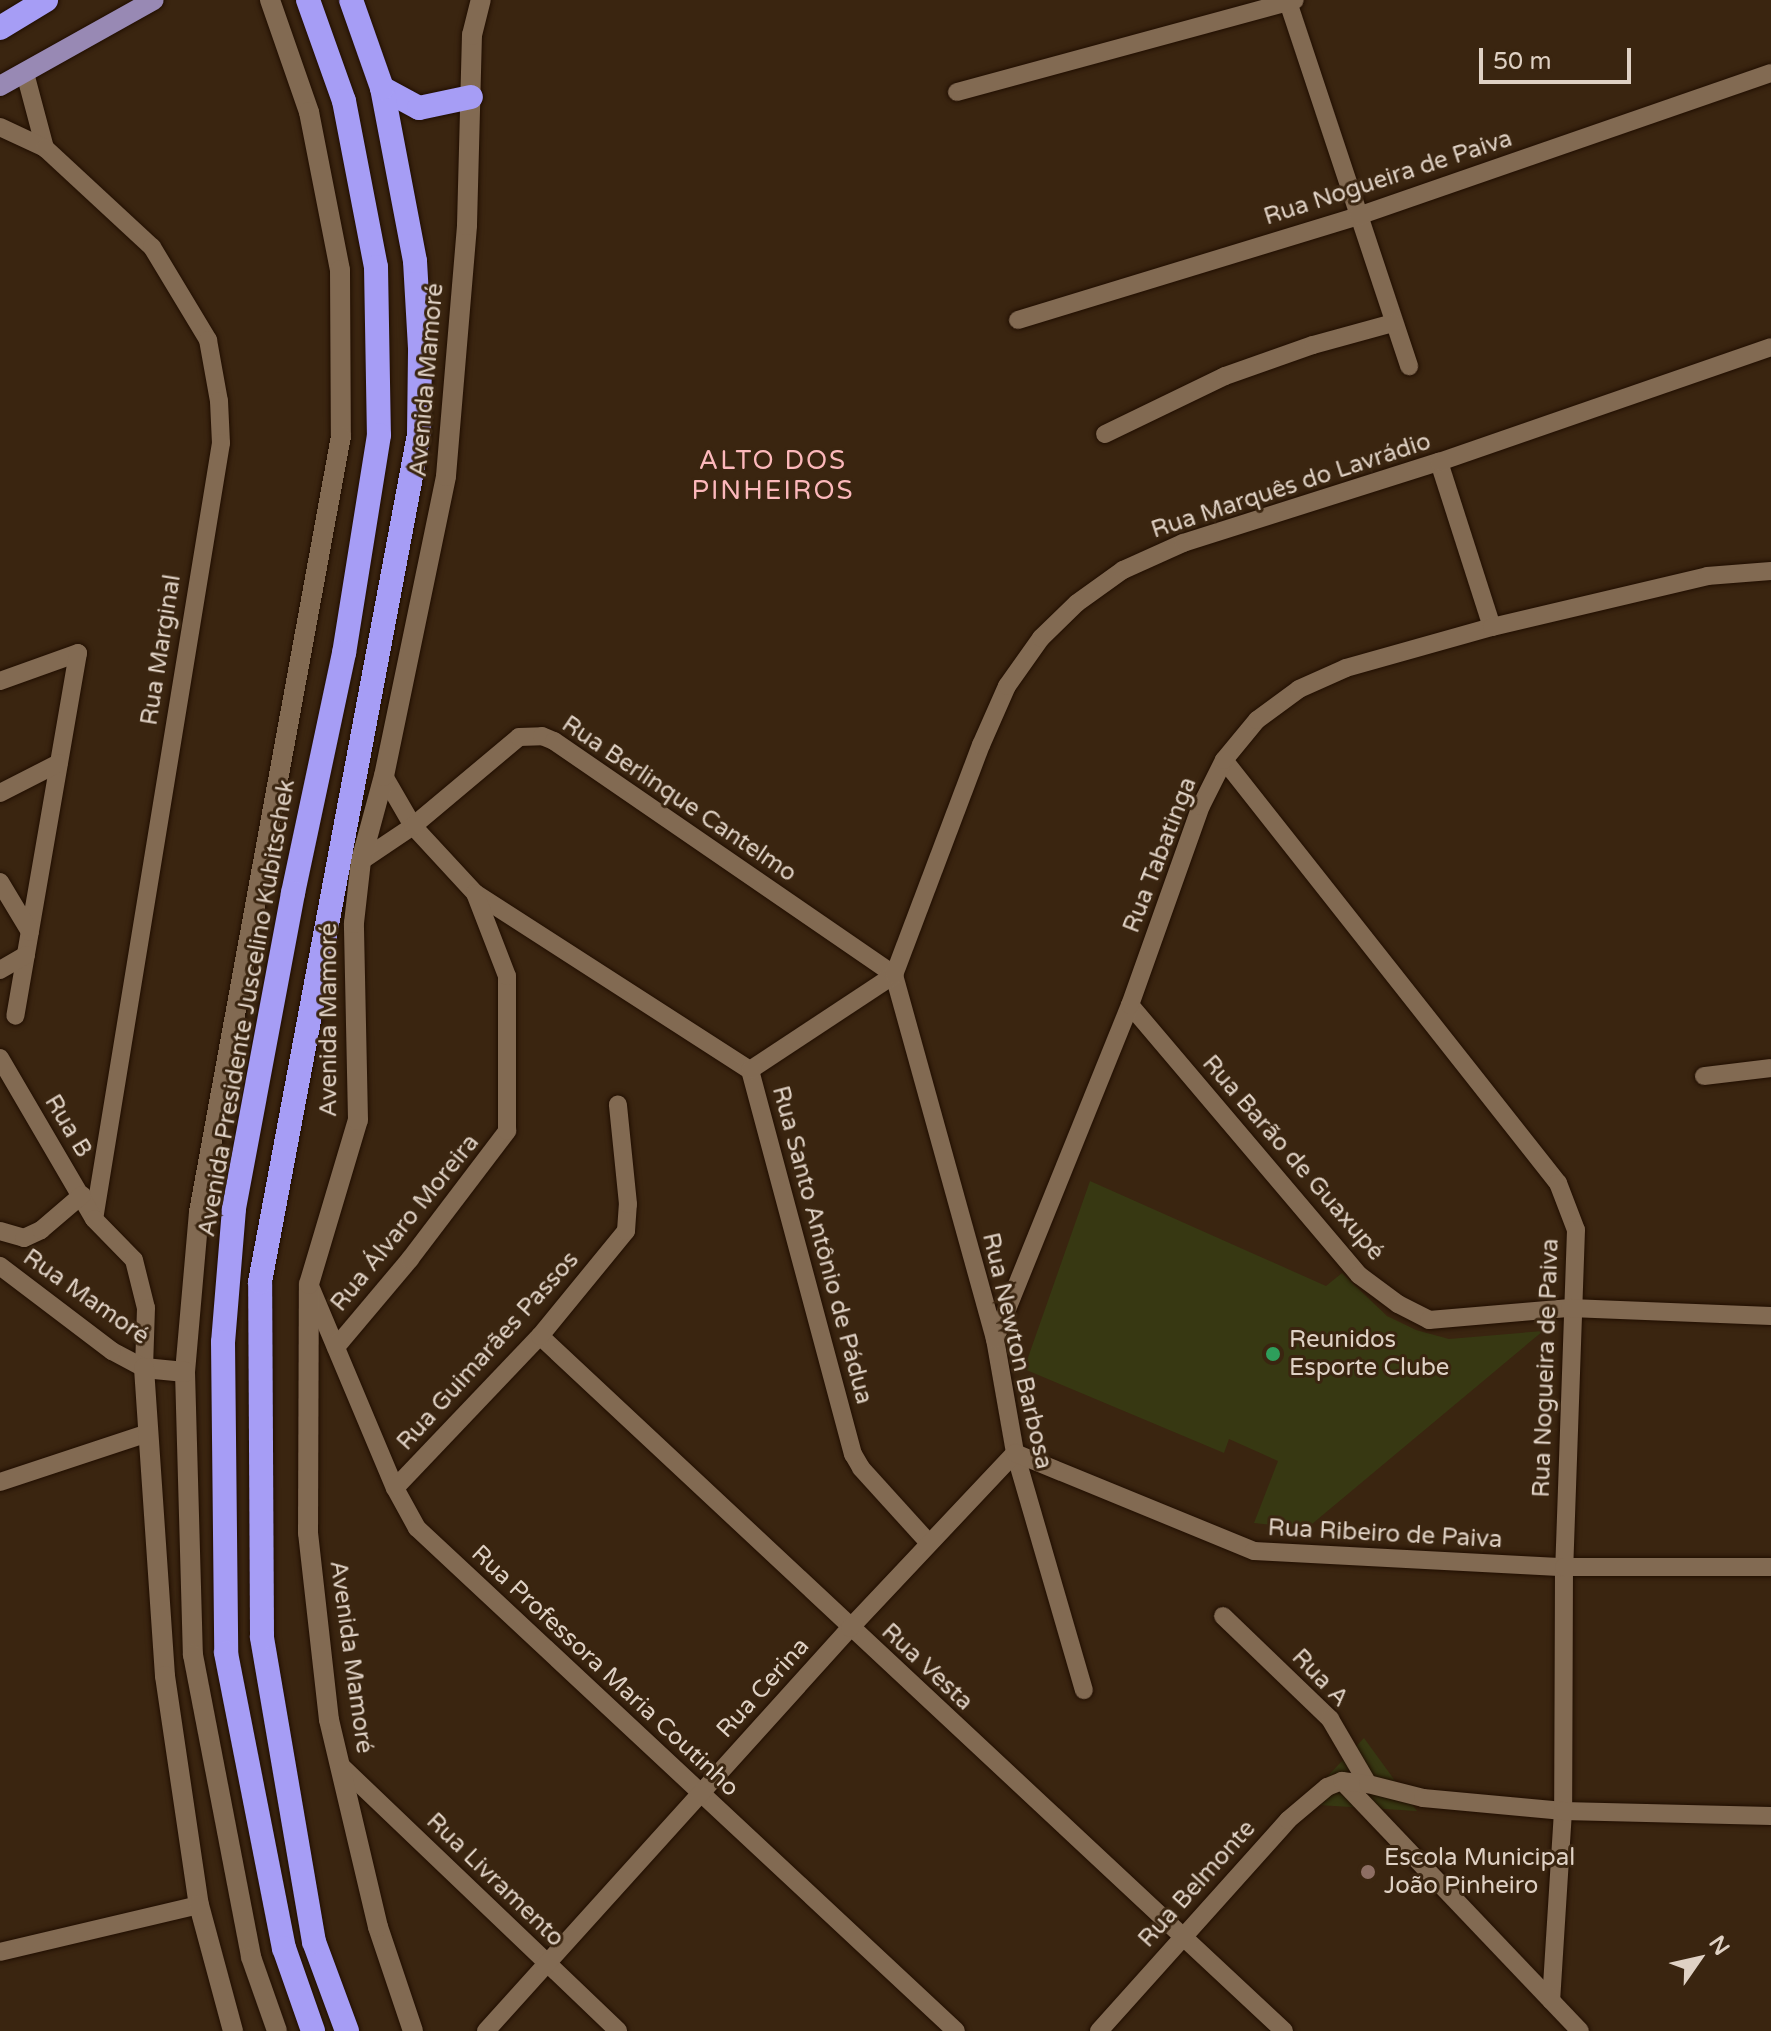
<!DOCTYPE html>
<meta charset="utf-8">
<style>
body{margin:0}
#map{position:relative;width:1771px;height:2031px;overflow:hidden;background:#3a2510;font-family:"Varela Round",sans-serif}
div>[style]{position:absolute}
.green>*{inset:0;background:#373812}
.roads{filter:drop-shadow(0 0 2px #200e00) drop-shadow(0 0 2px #200e00)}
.street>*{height:18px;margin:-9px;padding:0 9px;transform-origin:9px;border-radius:9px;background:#826a52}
.secondary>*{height:20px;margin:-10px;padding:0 10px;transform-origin:10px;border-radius:10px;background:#826a52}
.primary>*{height:20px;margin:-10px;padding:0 10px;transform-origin:10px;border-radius:10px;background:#9889b4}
.highway>*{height:24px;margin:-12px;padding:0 12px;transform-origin:12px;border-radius:12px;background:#a69df5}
.dots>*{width:22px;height:22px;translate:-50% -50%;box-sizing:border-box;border:4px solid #3a2510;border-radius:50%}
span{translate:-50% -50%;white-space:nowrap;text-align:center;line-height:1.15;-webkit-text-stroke:6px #3a2510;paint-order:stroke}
.street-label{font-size:24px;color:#dfd1c4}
.poi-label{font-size:24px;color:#dfd1c4}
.left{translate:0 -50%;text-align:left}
.neighbourhood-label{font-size:26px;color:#fcb8bb;letter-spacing:2px}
.north{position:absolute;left:1659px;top:1919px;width:80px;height:80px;-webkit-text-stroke:6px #3a2510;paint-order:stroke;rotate:56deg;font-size:22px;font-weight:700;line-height:32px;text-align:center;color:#dfd1c4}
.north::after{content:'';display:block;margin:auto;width:28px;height:36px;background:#dfd1c4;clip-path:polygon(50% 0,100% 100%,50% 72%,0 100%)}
.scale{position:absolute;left:1479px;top:48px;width:152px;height:36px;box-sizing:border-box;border:4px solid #dfd1c4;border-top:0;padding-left:10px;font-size:24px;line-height:28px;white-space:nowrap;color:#dfd1c4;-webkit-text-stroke:6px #3a2510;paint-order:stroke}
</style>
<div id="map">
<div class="green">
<i style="clip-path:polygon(1090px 1181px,1326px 1286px,1342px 1273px,1387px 1316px,1416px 1330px,1449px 1339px,1543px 1331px,1306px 1529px,1254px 1523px,1278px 1461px,1229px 1439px,1224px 1453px,1024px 1369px)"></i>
<i style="clip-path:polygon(1364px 1738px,1417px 1811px,1301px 1804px)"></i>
</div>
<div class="roads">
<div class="street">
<i style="left:1288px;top:2px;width:384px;rotate:71.6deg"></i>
<i style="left:25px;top:73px;width:78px;rotate:75.1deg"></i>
<i style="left:957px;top:92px;width:350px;rotate:-15.2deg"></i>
<i style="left:0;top:127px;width:50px;rotate:25deg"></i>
<i style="left:45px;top:148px;width:146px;rotate:42.8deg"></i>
<i style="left:152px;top:247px;width:109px;rotate:58.9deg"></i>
<i style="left:208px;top:340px;width:62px;rotate:79.8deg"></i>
<i style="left:219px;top:401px;width:42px;rotate:87.3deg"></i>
<i style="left:221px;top:443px;width:786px;rotate:99.29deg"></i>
<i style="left:1018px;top:320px;width:356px;rotate:-17deg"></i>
<i style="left:1358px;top:216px;width:437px;rotate:-19.1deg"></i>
<i style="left:1105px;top:434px;width:133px;rotate:-25.8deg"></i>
<i style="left:1225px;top:376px;width:93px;rotate:-19.4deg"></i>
<i style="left:1313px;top:345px;width:83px;rotate:-15.4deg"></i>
<i style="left:1439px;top:462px;width:173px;rotate:72.2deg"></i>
<i style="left:0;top:681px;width:83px;rotate:-19.7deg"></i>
<i style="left:78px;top:653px;width:368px;rotate:99.8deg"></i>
<i style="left:1224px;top:760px;width:539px;rotate:51.71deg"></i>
<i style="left:1558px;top:1183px;width:50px;rotate:69deg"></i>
<i style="left:1576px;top:1230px;width:337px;rotate:92deg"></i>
<i style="left:1564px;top:1567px;width:244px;rotate:90.2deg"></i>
<i style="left:1563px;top:1811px;width:190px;rotate:93.6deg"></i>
<i style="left:384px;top:776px;width:58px;rotate:59.9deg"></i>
<i style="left:413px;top:826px;width:91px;rotate:47.2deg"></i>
<i style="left:475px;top:893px;width:327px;rotate:32.8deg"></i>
<i style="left:750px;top:1070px;width:398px;rotate:75deg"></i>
<i style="left:853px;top:1454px;width:16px;rotate:60deg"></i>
<i style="left:861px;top:1468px;width:101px;rotate:47.8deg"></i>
<i style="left:0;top:793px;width:66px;rotate:-27deg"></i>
<i style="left:361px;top:861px;width:63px;rotate:-33.9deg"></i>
<i style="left:413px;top:826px;width:138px;rotate:-40deg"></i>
<i style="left:519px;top:737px;width:23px;rotate:-2deg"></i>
<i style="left:542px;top:736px;width:13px;rotate:23deg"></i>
<i style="left:554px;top:741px;width:413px;rotate:34.5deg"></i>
<i style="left:0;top:882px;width:58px;rotate:59deg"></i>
<i style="left:0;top:970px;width:30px;rotate:-30deg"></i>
<i style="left:894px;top:975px;width:378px;rotate:74.5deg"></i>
<i style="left:995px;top:1339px;width:116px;rotate:80deg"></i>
<i style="left:1015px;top:1453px;width:247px;rotate:73.8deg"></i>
<i style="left:1130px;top:1005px;width:354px;rotate:49.7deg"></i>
<i style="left:1359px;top:1275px;width:49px;rotate:36.6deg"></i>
<i style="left:1398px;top:1304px;width:35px;rotate:27deg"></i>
<i style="left:1429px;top:1320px;width:142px;rotate:-4.9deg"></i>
<i style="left:1570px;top:1308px;width:201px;rotate:2.3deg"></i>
<i style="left:0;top:1058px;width:186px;rotate:59.7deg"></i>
<i style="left:94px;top:1219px;width:57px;rotate:45.7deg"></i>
<i style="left:134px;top:1260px;width:49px;rotate:76deg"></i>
<i style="left:146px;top:1308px;width:60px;rotate:91.9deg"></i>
<i style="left:144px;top:1368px;width:36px;rotate:-152deg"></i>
<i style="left:112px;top:1351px;width:141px;rotate:-142.8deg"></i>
<i style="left:750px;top:1070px;width:173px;rotate:-33.4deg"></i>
<i style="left:894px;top:975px;width:246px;rotate:-69.3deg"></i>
<i style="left:981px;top:745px;width:64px;rotate:-66.2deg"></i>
<i style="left:1007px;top:686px;width:59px;rotate:-54.7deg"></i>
<i style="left:1041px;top:638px;width:50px;rotate:-44.2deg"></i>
<i style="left:1077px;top:603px;width:57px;rotate:-35.7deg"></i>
<i style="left:1123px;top:570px;width:66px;rotate:-24.2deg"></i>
<i style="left:1183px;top:543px;width:269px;rotate:-17.6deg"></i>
<i style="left:1439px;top:462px;width:351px;rotate:-19.1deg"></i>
<i style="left:1704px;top:1076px;width:67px;rotate:-6.8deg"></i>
<i style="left:0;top:1231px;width:25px;rotate:16deg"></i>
<i style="left:24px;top:1238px;width:19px;rotate:-25deg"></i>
<i style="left:41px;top:1230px;width:54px;rotate:-40.5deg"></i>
<i style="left:310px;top:1286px;width:219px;rotate:67.2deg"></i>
<i style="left:395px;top:1488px;width:46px;rotate:61.2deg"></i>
<i style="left:417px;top:1528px;width:737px;rotate:43.02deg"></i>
<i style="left:540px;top:1336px;width:1018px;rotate:43.05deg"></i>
<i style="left:995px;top:1339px;width:360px;rotate:-68deg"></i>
<i style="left:1130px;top:1005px;width:211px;rotate:-70.4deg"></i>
<i style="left:1201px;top:806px;width:51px;rotate:-63.4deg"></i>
<i style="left:1224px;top:760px;width:52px;rotate:-50.5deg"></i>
<i style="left:1257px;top:720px;width:52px;rotate:-36.4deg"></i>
<i style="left:1299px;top:689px;width:51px;rotate:-24.1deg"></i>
<i style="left:1346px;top:668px;width:152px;rotate:-15.7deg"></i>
<i style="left:1492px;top:627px;width:221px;rotate:-13.3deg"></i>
<i style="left:1707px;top:576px;width:64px;rotate:-4.5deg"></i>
<i style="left:336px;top:1347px;width:115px;rotate:-49.9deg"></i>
<i style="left:410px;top:1259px;width:161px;rotate:-52.8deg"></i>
<i style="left:507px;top:1131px;width:155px;rotate:-90deg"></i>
<i style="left:507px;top:976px;width:89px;rotate:-111.1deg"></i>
<i style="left:0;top:1482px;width:156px;rotate:-18.3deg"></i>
<i style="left:395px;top:1488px;width:210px;rotate:-46.4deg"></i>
<i style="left:540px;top:1336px;width:136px;rotate:-50.7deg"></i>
<i style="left:626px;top:1231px;width:27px;rotate:-86deg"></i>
<i style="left:628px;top:1204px;width:100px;rotate:-95.8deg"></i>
<i style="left:1223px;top:1616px;width:149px;rotate:43.9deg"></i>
<i style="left:1330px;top:1719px;width:75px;rotate:59.7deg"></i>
<i style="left:339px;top:1764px;width:386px;rotate:43.7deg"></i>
<i style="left:1342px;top:1781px;width:345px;rotate:46.4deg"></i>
<i style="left:0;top:1952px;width:204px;rotate:-13.3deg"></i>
<i style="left:486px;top:2031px;width:543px;rotate:-47.91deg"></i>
<i style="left:850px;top:1628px;width:241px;rotate:-46.7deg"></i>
<i style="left:1015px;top:1453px;width:258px;rotate:22.3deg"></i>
<i style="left:1254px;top:1551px;width:310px;rotate:3deg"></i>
<i style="left:1564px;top:1567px;width:207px"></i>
<i style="left:1099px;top:2031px;width:283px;rotate:-48.1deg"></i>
<i style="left:1288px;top:1820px;width:51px;rotate:-40.2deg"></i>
<i style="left:1327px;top:1787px;width:16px;rotate:-22deg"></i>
<i style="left:1342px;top:1781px;width:26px;rotate:7deg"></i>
<i style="left:1368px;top:1784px;width:57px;rotate:14.3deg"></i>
<i style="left:1423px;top:1798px;width:141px;rotate:5.3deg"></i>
<i style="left:1563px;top:1811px;width:208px;rotate:1.4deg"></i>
</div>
<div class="secondary">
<i style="left:270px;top:0;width:119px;rotate:70.8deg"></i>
<i style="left:309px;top:112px;width:161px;rotate:78.9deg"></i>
<i style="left:340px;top:270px;width:166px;rotate:89.7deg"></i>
<i style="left:341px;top:436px;width:789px;rotate:100.37deg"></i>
<i style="left:199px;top:1212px;width:161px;rotate:95deg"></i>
<i style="left:185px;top:1372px;width:283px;rotate:88.4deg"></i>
<i style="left:193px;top:1655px;width:308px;rotate:79.1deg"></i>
<i style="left:251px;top:1957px;width:78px;rotate:70.6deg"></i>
<i style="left:185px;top:1372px;width:41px;rotate:-174.4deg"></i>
<i style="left:144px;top:1368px;width:309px;rotate:86.1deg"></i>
<i style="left:165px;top:1676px;width:232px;rotate:81.6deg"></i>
<i style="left:199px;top:1905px;width:131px;rotate:74.9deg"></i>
<i style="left:413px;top:2031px;width:110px;rotate:-108.6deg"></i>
<i style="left:378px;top:1927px;width:213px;rotate:-103.3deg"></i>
<i style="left:329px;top:1720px;width:188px;rotate:-96.4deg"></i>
<i style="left:308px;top:1533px;width:249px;rotate:-89.8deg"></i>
<i style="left:309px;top:1284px;width:171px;rotate:-73.4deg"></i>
<i style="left:358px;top:1120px;width:197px;rotate:-91.2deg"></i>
<i style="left:354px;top:923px;width:62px;rotate:-83.6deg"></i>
<i style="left:361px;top:861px;width:88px;rotate:-74.9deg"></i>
<i style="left:384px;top:776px;width:306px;rotate:-78.3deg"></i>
<i style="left:446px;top:476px;width:252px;rotate:-85.2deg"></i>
<i style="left:467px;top:225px;width:190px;rotate:-88.5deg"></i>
<i style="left:472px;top:35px;width:36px;rotate:-76deg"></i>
</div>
<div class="primary">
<i style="left:0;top:86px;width:176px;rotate:-29.2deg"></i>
</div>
<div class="highway">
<i style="left:308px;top:0;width:107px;rotate:70.4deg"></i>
<i style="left:344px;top:101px;width:169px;rotate:79.1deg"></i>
<i style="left:376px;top:267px;width:168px;rotate:89deg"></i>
<i style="left:379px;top:435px;width:221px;rotate:99.1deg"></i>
<i style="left:344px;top:653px;width:245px;rotate:102deg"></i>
<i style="left:293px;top:893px;width:321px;rotate:100.6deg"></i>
<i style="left:234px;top:1209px;width:133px;rotate:94.7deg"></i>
<i style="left:223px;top:1342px;width:311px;rotate:89.4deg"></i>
<i style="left:226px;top:1653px;width:301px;rotate:78.9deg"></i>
<i style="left:284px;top:1948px;width:88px;rotate:70.7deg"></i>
<i style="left:0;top:28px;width:54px;rotate:-31.3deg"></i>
<i style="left:382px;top:88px;width:42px;rotate:28.4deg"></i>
<i style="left:419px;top:108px;width:53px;rotate:-11.9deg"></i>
<i style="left:347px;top:2031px;width:95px;rotate:-110.3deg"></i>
<i style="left:314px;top:1942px;width:309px;rotate:-99.7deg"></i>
<i style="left:262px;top:1637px;width:355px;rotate:-90.3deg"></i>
<i style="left:260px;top:1282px;width:863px;rotate:-79.38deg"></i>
<i style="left:419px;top:434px;width:86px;rotate:-89.3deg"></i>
<i style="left:420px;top:348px;width:87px;rotate:-93.3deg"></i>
<i style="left:415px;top:261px;width:176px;rotate:-100.8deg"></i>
<i style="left:382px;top:88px;width:93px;rotate:-109.4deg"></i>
</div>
</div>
<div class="dots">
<i style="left:1273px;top:1354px;background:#2e9e5b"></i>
<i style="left:1368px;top:1872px;background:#8d6e63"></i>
</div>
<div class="street-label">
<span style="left:1388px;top:178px;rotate:-18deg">Rua Nogueira de Paiva</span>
<span style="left:427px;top:380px;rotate:-85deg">Avenida Mamoré</span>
<span style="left:1291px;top:486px;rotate:-18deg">Rua Marquês do Lavrádio</span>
<span style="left:161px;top:650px;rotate:-81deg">Rua Marginal</span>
<span style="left:679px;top:799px;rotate:34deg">Rua Berlinque Cantelmo</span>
<span style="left:1160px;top:855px;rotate:-69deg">Rua Tabatinga</span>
<span style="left:247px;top:1008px;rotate:-80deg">Avenida Presidente Juscelino Kubitschek</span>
<span style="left:329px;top:1020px;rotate:-90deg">Avenida Mamoré</span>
<span style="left:68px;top:1126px;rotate:59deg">Rua B</span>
<span style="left:1293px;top:1158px;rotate:49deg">Rua Barão de Guaxupé</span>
<span style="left:405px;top:1223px;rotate:-51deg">Rua Álvaro Moreira</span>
<span style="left:822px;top:1245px;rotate:75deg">Rua Santo Antônio de Pádua</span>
<span style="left:86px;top:1297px;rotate:35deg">Rua Mamoré</span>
<span style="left:488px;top:1351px;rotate:-48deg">Rua Guimarães Passos</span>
<span style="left:1017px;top:1351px;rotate:77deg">Rua Newton Barbosa</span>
<span style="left:1546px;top:1368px;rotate:-88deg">Rua Nogueira de Paiva</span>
<span style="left:1385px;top:1534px;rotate:3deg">Rua Ribeiro de Paiva</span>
<span style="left:351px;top:1657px;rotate:82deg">Avenida Mamoré</span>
<span style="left:927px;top:1667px;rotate:43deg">Rua Vesta</span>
<span style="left:605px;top:1671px;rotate:43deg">Rua Professora Maria Coutinho</span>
<span style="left:1320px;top:1678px;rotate:46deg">Rua A</span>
<span style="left:763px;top:1688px;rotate:-48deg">Rua Cerina</span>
<span style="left:495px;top:1880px;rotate:44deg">Rua Livramento</span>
<span style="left:1197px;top:1884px;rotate:-48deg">Rua Belmonte</span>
</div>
<div class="poi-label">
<span class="left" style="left:1289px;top:1354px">Reunidos<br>Esporte Clube</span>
<span class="left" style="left:1384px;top:1872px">Escola Municipal<br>João Pinheiro</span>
</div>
<div class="neighbourhood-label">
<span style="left:773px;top:476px">ALTO DOS<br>PINHEIROS</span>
</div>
<div class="north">N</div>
<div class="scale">50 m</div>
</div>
